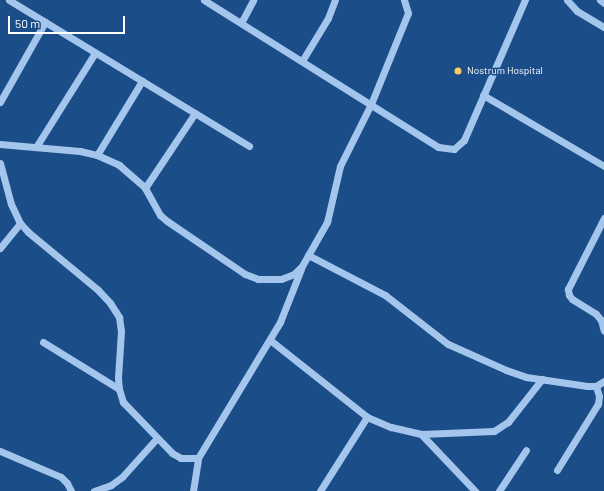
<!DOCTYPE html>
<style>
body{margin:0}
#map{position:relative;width:604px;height:491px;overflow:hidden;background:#1b4d88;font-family:Barlow,sans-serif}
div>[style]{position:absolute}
.minor>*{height:7px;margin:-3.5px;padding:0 3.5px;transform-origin:3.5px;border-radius:3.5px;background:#a4c6ec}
.dots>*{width:11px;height:11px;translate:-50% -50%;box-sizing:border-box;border:2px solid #1b4d88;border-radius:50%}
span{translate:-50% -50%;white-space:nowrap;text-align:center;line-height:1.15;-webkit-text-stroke:3px #1b4d88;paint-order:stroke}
.poi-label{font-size:10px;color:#fff}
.left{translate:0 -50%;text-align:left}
.scale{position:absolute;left:8px;top:16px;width:117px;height:18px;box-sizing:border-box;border:2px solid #fff;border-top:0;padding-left:5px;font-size:12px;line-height:14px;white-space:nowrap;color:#fff;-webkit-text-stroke:3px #1b4d88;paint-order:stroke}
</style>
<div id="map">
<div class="minor">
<i style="left:9px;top:0;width:281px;rotate:31.3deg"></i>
<i style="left:204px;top:0;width:276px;rotate:32.1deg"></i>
<i style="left:438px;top:147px;width:16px;rotate:7deg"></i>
<i style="left:454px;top:149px;width:13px;rotate:-42deg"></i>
<i style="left:464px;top:140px;width:153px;rotate:-66.5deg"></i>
<i style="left:567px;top:0;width:15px;rotate:48deg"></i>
<i style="left:577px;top:11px;width:31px;rotate:31deg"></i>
<i style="left:600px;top:0;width:5px;rotate:37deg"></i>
<i style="left:241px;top:23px;width:26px;rotate:-62deg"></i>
<i style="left:302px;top:61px;width:50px;rotate:-58.8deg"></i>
<i style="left:328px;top:18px;width:19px;rotate:-69deg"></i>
<i style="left:483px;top:95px;width:140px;rotate:30.4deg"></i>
<i style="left:0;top:102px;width:92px;rotate:-60.6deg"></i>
<i style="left:0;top:144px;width:80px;rotate:5deg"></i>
<i style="left:80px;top:151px;width:17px;rotate:13deg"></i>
<i style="left:97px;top:155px;width:24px;rotate:24deg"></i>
<i style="left:119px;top:165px;width:35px;rotate:41deg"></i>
<i style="left:145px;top:188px;width:31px;rotate:61deg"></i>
<i style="left:160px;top:215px;width:9px;rotate:41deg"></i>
<i style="left:167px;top:221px;width:94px;rotate:34.2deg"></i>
<i style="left:245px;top:274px;width:14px;rotate:21deg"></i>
<i style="left:258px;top:279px;width:23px"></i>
<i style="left:281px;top:279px;width:14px;rotate:-21deg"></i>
<i style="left:294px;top:274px;width:11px;rotate:-45deg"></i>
<i style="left:302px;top:266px;width:51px;rotate:-60.4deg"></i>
<i style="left:327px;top:222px;width:57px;rotate:-76.9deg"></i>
<i style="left:340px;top:166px;width:69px;rotate:-63.4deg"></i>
<i style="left:371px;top:104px;width:98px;rotate:-67.9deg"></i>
<i style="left:408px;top:13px;width:14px;rotate:-107deg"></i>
<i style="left:36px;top:147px;width:111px;rotate:-57.9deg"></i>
<i style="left:97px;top:155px;width:87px;rotate:-58.7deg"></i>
<i style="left:0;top:163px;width:42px;rotate:75deg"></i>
<i style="left:11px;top:204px;width:21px;rotate:65deg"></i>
<i style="left:20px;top:223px;width:12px;rotate:48deg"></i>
<i style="left:28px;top:232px;width:91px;rotate:39.6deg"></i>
<i style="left:98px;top:290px;width:18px;rotate:47deg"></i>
<i style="left:110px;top:303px;width:17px;rotate:57deg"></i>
<i style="left:119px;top:317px;width:14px;rotate:82deg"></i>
<i style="left:121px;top:331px;width:47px;rotate:93.7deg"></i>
<i style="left:118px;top:378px;width:11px;rotate:85deg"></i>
<i style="left:119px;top:389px;width:14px;rotate:73deg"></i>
<i style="left:123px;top:402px;width:71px;rotate:46.1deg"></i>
<i style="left:172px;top:453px;width:10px;rotate:29deg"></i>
<i style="left:181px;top:458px;width:17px"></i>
<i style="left:198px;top:458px;width:159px;rotate:-58.9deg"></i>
<i style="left:280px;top:322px;width:57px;rotate:-68.4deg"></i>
<i style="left:145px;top:188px;width:90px;rotate:-56.3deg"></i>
<i style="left:604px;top:218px;width:80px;rotate:116.9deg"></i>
<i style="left:568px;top:289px;width:6px;rotate:81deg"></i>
<i style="left:569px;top:295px;width:5px;rotate:53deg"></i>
<i style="left:572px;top:299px;width:28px;rotate:32deg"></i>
<i style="left:596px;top:314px;width:8px;rotate:50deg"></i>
<i style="left:601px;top:320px;width:11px;rotate:75deg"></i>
<i style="left:0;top:248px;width:32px;rotate:-51deg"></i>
<i style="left:308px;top:255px;width:87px;rotate:27.5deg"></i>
<i style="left:385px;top:295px;width:80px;rotate:37.9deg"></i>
<i style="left:448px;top:344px;width:64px;rotate:24.1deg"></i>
<i style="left:506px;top:370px;width:21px;rotate:19deg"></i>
<i style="left:526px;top:377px;width:62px;rotate:8.4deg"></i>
<i style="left:587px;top:386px;width:9px"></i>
<i style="left:596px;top:386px;width:9px;rotate:-32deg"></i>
<i style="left:270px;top:340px;width:124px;rotate:38.4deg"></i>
<i style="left:367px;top:417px;width:26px;rotate:23deg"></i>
<i style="left:391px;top:427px;width:31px;rotate:13deg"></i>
<i style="left:421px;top:434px;width:79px;rotate:46.5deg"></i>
<i style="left:43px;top:342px;width:89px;rotate:31.7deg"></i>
<i style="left:421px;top:434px;width:73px;rotate:-2.4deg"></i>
<i style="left:494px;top:431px;width:17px;rotate:-33deg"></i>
<i style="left:508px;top:422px;width:55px;rotate:-51.7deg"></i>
<i style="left:0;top:451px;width:66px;rotate:23.1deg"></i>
<i style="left:61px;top:477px;width:8px;rotate:45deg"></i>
<i style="left:67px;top:483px;width:9px;rotate:63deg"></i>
<i style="left:557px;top:470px;width:78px;rotate:-58.2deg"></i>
<i style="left:598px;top:404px;width:8px;rotate:-83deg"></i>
<i style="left:599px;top:396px;width:10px;rotate:-107deg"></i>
<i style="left:94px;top:491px;width:18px;rotate:-19deg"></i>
<i style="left:111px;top:485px;width:14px;rotate:-36deg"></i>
<i style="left:122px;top:477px;width:52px;rotate:-48.1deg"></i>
<i style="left:193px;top:491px;width:33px;rotate:-81deg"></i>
<i style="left:320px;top:491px;width:88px;rotate:-57.6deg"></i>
<i style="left:499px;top:491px;width:49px;rotate:-56.6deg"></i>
</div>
<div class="dots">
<i style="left:458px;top:71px;background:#fdcc61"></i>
</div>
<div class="poi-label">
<span class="left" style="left:467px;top:71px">Nostrum Hospital</span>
</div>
<div class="scale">50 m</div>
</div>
